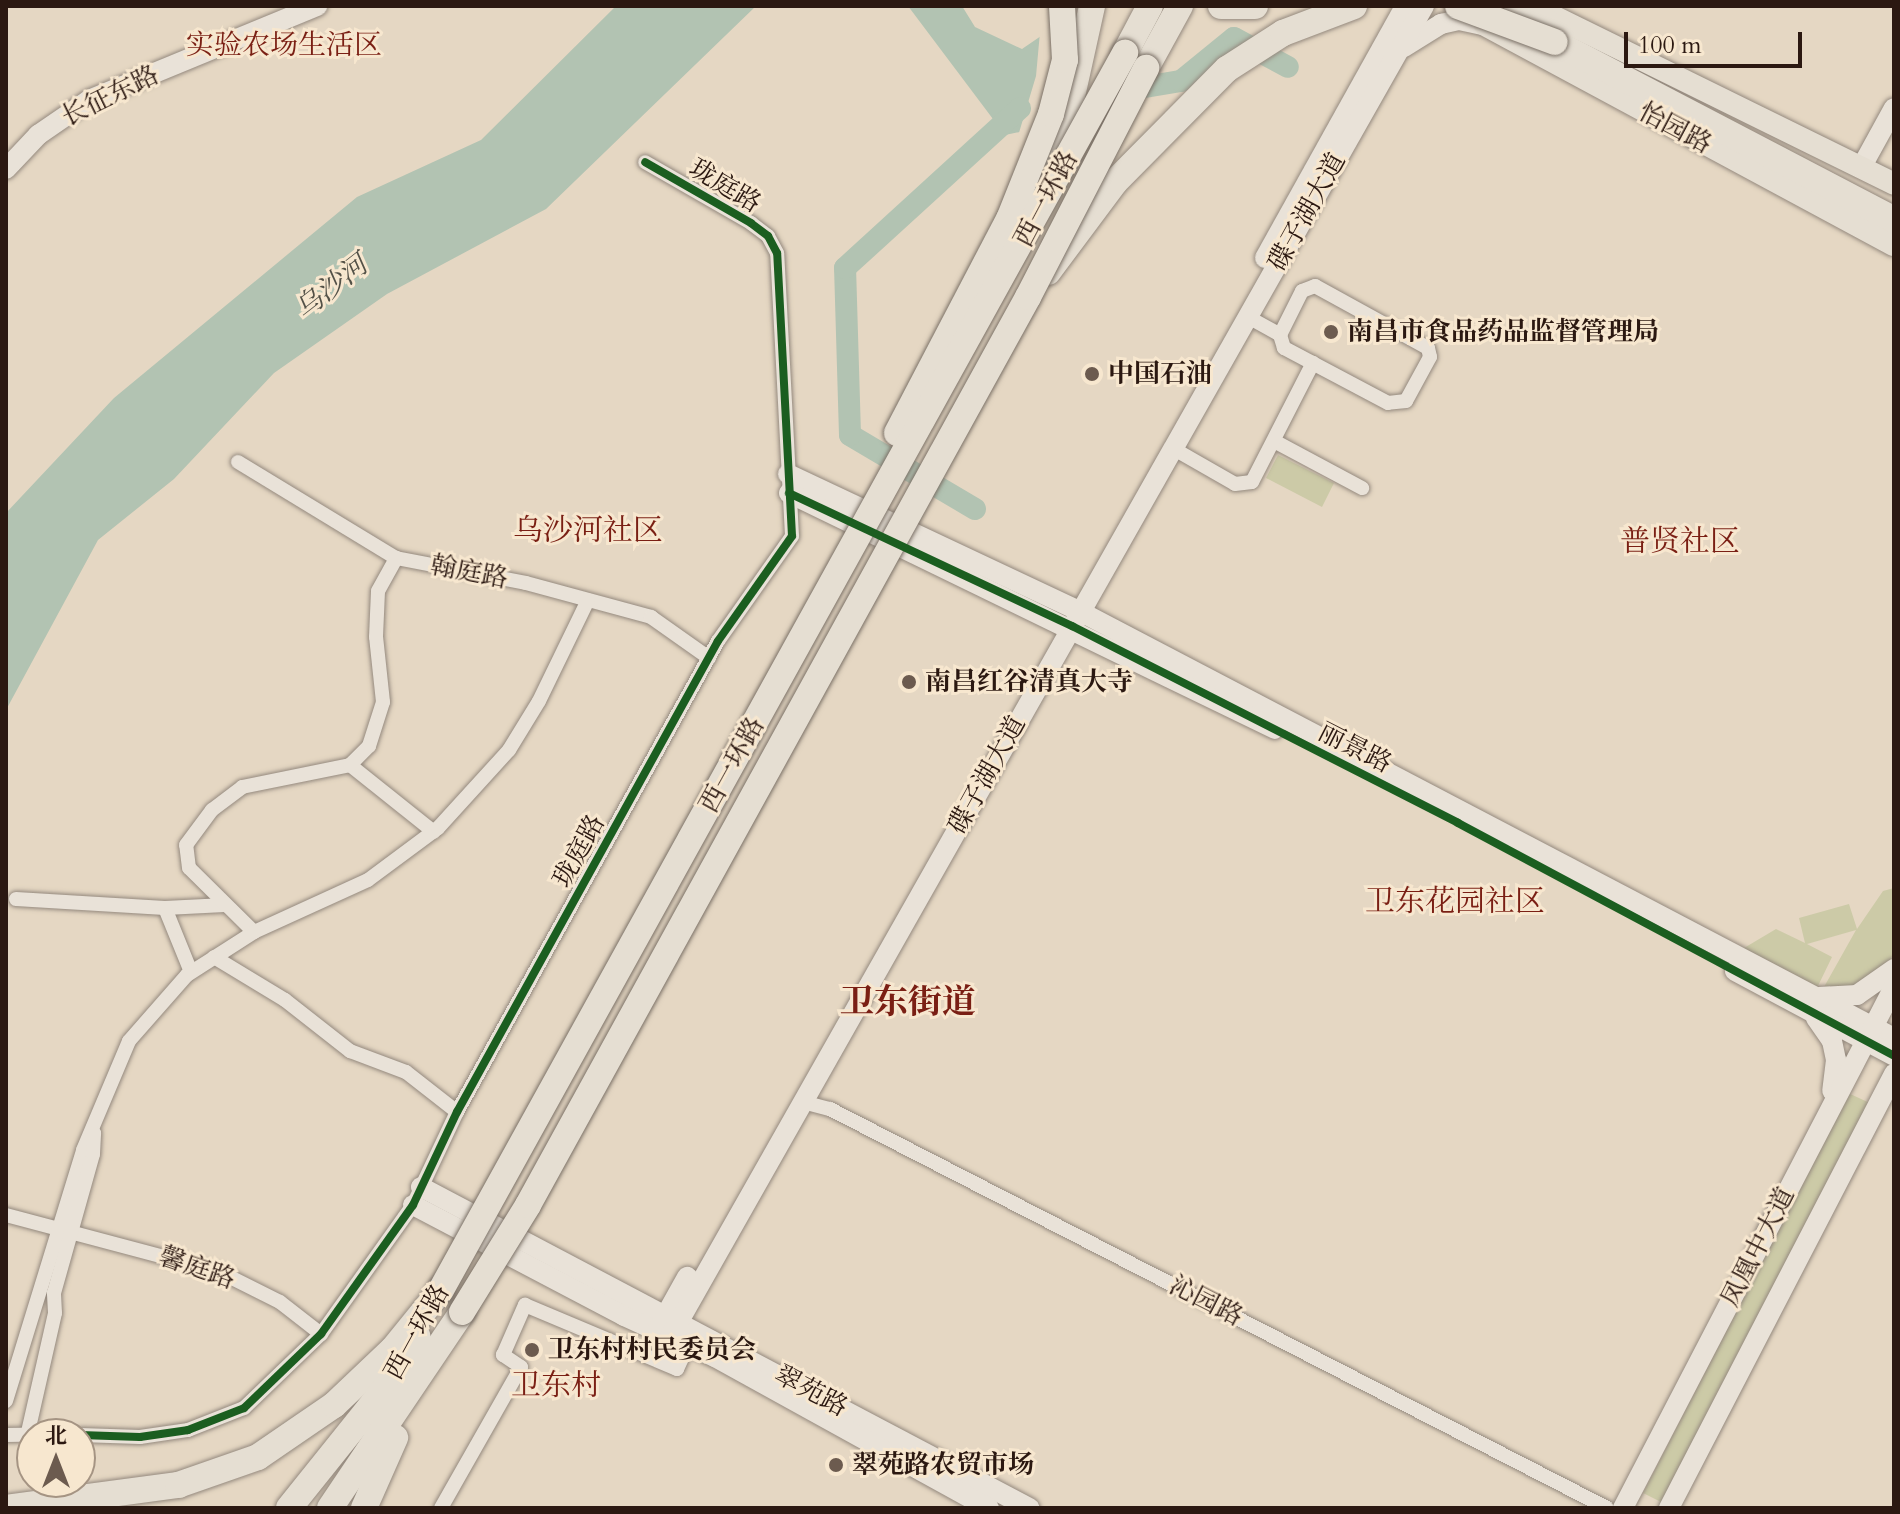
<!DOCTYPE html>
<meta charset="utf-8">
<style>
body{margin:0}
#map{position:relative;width:1900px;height:1514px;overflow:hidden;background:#e5d7c3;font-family:Cardo,"Noto Serif SC",serif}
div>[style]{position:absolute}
.green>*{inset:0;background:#cccaa7}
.water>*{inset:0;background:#b2c3b2}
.pier>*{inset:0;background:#e5d7c3}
.river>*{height:22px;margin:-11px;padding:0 11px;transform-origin:11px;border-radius:11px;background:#b2c3b2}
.roads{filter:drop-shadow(0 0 2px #94897e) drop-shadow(0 0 2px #94897e)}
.street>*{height:14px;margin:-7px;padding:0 7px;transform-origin:7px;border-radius:7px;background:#e9e2d8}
.secondary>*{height:20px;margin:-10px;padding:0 10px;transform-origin:10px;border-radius:10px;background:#e9e2d8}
.primary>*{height:22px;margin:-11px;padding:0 11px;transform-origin:11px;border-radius:11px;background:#e5ded2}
.highway>*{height:26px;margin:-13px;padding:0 13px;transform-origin:13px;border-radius:13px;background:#e5ded2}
.bridges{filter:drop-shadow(0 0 2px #7a7066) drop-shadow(0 0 2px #7a7066)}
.highway-bridge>*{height:26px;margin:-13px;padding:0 13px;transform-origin:13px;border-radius:13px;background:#e5ded2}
.cycleway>*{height:8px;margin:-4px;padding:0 4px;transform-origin:4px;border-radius:4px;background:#1b5e20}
.dots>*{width:22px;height:22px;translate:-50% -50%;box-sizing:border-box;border:4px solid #f7e7cf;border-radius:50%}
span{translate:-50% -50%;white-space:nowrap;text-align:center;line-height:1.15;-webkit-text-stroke:6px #f7e7cf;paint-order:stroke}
.street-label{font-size:26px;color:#2b1811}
.poi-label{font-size:26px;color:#2b1811;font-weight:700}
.left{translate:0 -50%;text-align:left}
.neighbourhood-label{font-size:28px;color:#7a1f14}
.water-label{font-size:28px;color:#535147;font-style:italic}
.quarter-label{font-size:30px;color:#7a1f14}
.district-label{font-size:34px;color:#7a1f14;font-weight:700}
.frame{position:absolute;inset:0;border:8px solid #2b1811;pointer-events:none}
.north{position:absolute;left:16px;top:1418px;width:80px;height:80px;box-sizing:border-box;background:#f7e7cf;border:2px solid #a59483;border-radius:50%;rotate:0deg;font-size:22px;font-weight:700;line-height:32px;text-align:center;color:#2b1811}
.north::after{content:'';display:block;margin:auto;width:28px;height:36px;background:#6c5b4f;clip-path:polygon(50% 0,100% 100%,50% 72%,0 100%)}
.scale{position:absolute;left:1624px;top:32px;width:178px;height:36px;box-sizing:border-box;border:4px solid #2b1811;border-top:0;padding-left:10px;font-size:24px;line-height:28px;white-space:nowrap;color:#2b1811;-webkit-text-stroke:6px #f7e7cf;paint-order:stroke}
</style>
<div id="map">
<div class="green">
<i style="clip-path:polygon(1278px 455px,1334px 483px,1322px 507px,1266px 478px)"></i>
<i style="clip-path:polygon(1894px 888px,1894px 954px,1883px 969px,1852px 989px,1824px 987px,1856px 930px,1807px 944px,1832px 957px,1816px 990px,1739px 951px,1776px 929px,1805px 943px,1799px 918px,1849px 904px,1857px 929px,1883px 891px)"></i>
<i style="clip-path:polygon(1848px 1093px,1872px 1104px,1667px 1505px,1643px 1493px)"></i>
</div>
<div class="water">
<i style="clip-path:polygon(616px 6px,756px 6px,546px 209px,387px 294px,274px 373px,174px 479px,98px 540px,6px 710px,6px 513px,114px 398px,357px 197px,481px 140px)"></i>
<i style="clip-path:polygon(908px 6px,962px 6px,975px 27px,1022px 49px,1076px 12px,1142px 107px,1005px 135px)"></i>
</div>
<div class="pier">
<i style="clip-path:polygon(1077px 8px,1146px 108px,1018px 136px,1036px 76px,1040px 32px)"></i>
</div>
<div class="river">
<i style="left:1121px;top:91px;width:61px;rotate:-9.5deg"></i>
<i style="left:1181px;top:81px;width:68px;rotate:-39.1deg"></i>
<i style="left:1234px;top:38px;width:61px;rotate:28.2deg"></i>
<i style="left:975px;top:509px;width:145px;rotate:-149.4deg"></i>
<i style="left:850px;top:435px;width:167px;rotate:-91.7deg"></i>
<i style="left:845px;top:268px;width:237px;rotate:-42.4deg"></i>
</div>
<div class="roads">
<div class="street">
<i style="left:1248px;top:317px;width:37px;rotate:29deg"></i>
<i style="left:1280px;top:335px;width:49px;rotate:-63.4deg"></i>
<i style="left:1302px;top:291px;width:14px;rotate:-21deg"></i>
<i style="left:1315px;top:286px;width:129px;rotate:28.8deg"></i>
<i style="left:1428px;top:348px;width:9px;rotate:77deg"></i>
<i style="left:1430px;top:357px;width:50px;rotate:118.6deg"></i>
<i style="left:1406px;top:401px;width:18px;rotate:174deg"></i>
<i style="left:1388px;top:403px;width:118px;rotate:-152.1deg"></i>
<i style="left:1284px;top:348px;width:14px;rotate:-107deg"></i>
<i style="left:1274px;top:441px;width:100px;rotate:28.1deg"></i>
<i style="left:1174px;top:449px;width:70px;rotate:29.8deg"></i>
<i style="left:1235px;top:484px;width:17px;rotate:-7deg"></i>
<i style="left:1252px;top:482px;width:134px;rotate:-62.9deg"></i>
<i style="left:238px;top:462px;width:185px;rotate:31.3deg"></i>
<i style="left:396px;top:558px;width:132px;rotate:10.9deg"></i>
<i style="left:526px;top:583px;width:130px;rotate:15.2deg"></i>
<i style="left:651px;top:617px;width:71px;rotate:35.3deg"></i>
<i style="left:350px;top:765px;width:107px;rotate:38.6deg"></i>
<i style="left:16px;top:899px;width:149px;rotate:3.5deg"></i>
<i style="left:165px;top:908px;width:60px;rotate:-2.9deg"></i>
<i style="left:165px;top:908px;width:69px;rotate:67.9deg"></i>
<i style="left:254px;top:932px;width:91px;rotate:-135.4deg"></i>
<i style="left:189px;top:868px;width:23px;rotate:-97deg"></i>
<i style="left:186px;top:845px;width:44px;rotate:-53.4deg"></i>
<i style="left:212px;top:810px;width:38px;rotate:-37deg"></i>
<i style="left:242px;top:787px;width:110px;rotate:-11.5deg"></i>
<i style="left:350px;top:765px;width:27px;rotate:-45deg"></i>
<i style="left:369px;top:746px;width:46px;rotate:-72.3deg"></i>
<i style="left:383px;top:702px;width:65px;rotate:-96.1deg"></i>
<i style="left:376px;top:637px;width:46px;rotate:-87.5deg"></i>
<i style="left:378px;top:591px;width:38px;rotate:-61deg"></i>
<i style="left:214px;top:957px;width:83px;rotate:31.2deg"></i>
<i style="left:285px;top:1000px;width:83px;rotate:38.1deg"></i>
<i style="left:350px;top:1051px;width:60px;rotate:20.6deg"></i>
<i style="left:406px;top:1072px;width:65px;rotate:38.1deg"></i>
<i style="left:803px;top:1102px;width:28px;rotate:15deg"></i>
<i style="left:830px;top:1109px;width:873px;rotate:27.18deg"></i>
<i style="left:6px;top:1215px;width:221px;rotate:14.9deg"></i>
<i style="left:220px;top:1272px;width:67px;rotate:26.6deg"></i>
<i style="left:280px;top:1302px;width:52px;rotate:38deg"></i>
<i style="left:6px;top:1401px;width:263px;rotate:-72.9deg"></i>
<i style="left:83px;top:1150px;width:118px;rotate:-67.1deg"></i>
<i style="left:129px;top:1041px;width:88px;rotate:-48.7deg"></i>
<i style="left:187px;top:975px;width:80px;rotate:-32.7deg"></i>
<i style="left:254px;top:932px;width:125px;rotate:-24.5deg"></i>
<i style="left:368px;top:880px;width:87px;rotate:-36.6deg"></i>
<i style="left:438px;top:828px;width:105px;rotate:-47.7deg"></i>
<i style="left:509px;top:750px;width:57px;rotate:-58.5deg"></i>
<i style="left:539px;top:701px;width:112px;rotate:-64.1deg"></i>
<i style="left:28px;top:1432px;width:122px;rotate:-77.2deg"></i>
<i style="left:55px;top:1313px;width:20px;rotate:-93deg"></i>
<i style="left:54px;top:1293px;width:144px;rotate:-74.3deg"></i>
<i style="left:93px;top:1154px;width:21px;rotate:-87deg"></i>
<i style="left:6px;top:1435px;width:63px;rotate:-0.9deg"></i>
<i style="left:80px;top:1435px;width:60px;rotate:1.9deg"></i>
<i style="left:140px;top:1437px;width:49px;rotate:-8.3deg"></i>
<i style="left:188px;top:1430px;width:60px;rotate:-21.4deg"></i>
<i style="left:244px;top:1408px;width:107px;rotate:-43.9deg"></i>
<i style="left:321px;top:1334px;width:158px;rotate:-54.5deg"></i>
<i style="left:413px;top:1205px;width:103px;rotate:-64.7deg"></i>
<i style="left:457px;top:1112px;width:538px;rotate:-61.01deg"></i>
<i style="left:718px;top:641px;width:128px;rotate:-54.8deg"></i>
<i style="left:792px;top:536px;width:283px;rotate:-93deg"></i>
<i style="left:777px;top:253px;width:19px;rotate:-118deg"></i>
<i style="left:768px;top:236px;width:21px;rotate:-143deg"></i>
<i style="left:751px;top:223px;width:122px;rotate:-150.1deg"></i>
<i style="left:441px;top:1508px;width:162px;rotate:-60.4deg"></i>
<i style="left:521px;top:1367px;width:22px;rotate:-146deg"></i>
<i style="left:503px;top:1355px;width:55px;rotate:-66.3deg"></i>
<i style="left:525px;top:1305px;width:165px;rotate:22.8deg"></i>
<i style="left:677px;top:1369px;width:17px;rotate:-65deg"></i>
<i style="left:684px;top:1354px;width:18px;rotate:-131deg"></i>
</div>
<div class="secondary">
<i style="left:1404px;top:47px;width:44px;rotate:-31.9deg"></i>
<i style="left:1441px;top:24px;width:18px;rotate:-13deg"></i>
<i style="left:1459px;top:20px;width:25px;rotate:12deg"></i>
<i style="left:1861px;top:168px;width:68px;rotate:-61.2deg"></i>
<i style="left:6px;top:169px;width:47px;rotate:-46.7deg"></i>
<i style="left:38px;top:135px;width:62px;rotate:-34.5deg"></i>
<i style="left:89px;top:100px;width:247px;rotate:-22.4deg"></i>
<i style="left:1265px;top:258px;width:288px;rotate:-60.9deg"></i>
<i style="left:788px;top:474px;width:324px;rotate:25.2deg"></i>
<i style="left:1081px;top:612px;width:918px;rotate:27.65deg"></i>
<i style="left:789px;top:493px;width:540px;rotate:25.9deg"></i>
<i style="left:1735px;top:971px;width:180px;rotate:28.1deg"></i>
<i style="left:1819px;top:997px;width:38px;rotate:-3deg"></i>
<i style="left:1857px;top:995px;width:45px;rotate:-35.1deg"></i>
<i style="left:1816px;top:1018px;width:28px;rotate:55deg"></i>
<i style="left:1832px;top:1041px;width:19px;rotate:78deg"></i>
<i style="left:1836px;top:1060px;width:31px;rotate:97deg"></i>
<i style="left:421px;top:1187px;width:688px;rotate:27.83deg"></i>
<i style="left:413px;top:1205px;width:238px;rotate:27.7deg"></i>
<i style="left:624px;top:1316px;width:100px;rotate:24.3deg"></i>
<i style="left:715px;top:1357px;width:313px;rotate:28.9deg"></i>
<i style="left:657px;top:1331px;width:62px;rotate:-60.9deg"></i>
<i style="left:670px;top:1337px;width:1530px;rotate:-60.47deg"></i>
<i style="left:1623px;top:1508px;width:587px;rotate:-62.52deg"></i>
<i style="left:1669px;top:1508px;width:489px;rotate:-62.6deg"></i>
</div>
<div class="primary">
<i style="left:1547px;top:13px;width:387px;rotate:26.2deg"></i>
<i style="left:1485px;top:25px;width:464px;rotate:28.3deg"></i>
</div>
<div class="highway">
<i style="left:1221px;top:6px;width:34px"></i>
<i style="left:1517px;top:6px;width:49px;rotate:29.2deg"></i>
<i style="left:1535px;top:32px;width:405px;rotate:27.6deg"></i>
<i style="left:1125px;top:53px;width:53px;rotate:-62deg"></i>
<i style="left:1146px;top:68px;width:71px;rotate:-61.3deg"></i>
<i style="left:1042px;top:160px;width:57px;rotate:-61.6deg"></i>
<i style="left:1069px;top:110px;width:107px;rotate:-77.5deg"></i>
<i style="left:1048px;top:272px;width:112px;rotate:-53.3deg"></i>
<i style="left:1115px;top:182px;width:159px;rotate:-45.3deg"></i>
<i style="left:1227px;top:69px;width:67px;rotate:-32.7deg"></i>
<i style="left:1283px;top:33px;width:76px;rotate:-20.8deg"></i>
<i style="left:6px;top:1508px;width:174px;rotate:-7.6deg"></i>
<i style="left:178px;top:1485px;width:85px;rotate:-19.3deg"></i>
<i style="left:258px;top:1457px;width:92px;rotate:-34.4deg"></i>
<i style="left:334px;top:1405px;width:81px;rotate:-43.5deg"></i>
<i style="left:393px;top:1349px;width:76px;rotate:-50.9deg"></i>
<i style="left:289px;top:1508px;width:179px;rotate:-51.3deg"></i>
<i style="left:401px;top:1368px;width:36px;rotate:-63deg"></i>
<i style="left:330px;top:1508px;width:236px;rotate:-56deg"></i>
<i style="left:364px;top:1508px;width:77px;rotate:-66.1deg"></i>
</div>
</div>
<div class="bridges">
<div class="highway-bridge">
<i style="left:1458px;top:6px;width:103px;rotate:20.4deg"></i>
<i style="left:897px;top:433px;width:242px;rotate:-62.4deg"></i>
<i style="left:1009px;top:219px;width:113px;rotate:-68.2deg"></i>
<i style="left:1051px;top:114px;width:56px;rotate:-75.5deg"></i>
<i style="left:1065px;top:60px;width:54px;rotate:-93.2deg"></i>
<i style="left:441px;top:1290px;width:1414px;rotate:-61.06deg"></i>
<i style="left:462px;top:1312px;width:126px;rotate:-58.3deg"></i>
<i style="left:528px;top:1205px;width:1037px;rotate:-61.16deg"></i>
<i style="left:1028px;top:297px;width:258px;rotate:-62.7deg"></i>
</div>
</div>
<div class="cycleway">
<i style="left:789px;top:493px;width:313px;rotate:25.2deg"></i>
<i style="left:1072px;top:626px;width:433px;rotate:27deg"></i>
<i style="left:1458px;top:823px;width:494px;rotate:28.1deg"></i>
<i style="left:80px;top:1435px;width:60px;rotate:1.9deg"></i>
<i style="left:140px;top:1437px;width:49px;rotate:-8.3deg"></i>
<i style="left:188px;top:1430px;width:60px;rotate:-21.4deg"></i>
<i style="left:244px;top:1408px;width:107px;rotate:-43.9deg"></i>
<i style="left:321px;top:1334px;width:158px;rotate:-54.5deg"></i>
<i style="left:413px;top:1205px;width:103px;rotate:-64.7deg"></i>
<i style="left:457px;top:1112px;width:538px;rotate:-61.01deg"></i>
<i style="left:718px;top:641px;width:128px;rotate:-54.8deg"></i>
<i style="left:792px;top:536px;width:283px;rotate:-93deg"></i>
<i style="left:777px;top:253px;width:19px;rotate:-118deg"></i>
<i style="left:768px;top:236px;width:21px;rotate:-143deg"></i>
<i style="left:751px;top:223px;width:122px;rotate:-150.1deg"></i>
</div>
<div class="dots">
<i style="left:1331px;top:332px;background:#6c5b4f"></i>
<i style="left:1092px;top:374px;background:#6c5b4f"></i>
<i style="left:909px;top:682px;background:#6c5b4f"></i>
<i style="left:532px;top:1350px;background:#6c5b4f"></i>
<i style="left:836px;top:1465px;background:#6c5b4f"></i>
</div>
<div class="street-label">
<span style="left:110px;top:96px;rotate:-26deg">长征东路</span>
<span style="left:1675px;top:128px;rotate:28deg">怡园路</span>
<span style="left:725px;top:186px;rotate:31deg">珑庭路</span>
<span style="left:1046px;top:199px;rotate:-62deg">西一环路</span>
<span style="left:1307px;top:212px;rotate:-61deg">碟子湖大道</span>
<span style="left:469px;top:572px;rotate:11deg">翰庭路</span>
<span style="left:1355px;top:748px;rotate:27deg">丽景路</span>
<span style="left:732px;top:765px;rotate:-61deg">西一环路</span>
<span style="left:987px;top:775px;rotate:-61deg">碟子湖大道</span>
<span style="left:579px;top:851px;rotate:-61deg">珑庭路</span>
<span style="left:1758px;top:1247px;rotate:-63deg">凤凰中大道</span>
<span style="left:197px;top:1268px;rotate:19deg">馨庭路</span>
<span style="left:1206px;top:1301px;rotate:27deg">沁园路</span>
<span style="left:417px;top:1332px;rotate:-61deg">西一环路</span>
<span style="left:811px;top:1391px;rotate:28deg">翠苑路</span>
</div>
<div class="poi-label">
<span class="left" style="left:1347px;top:332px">南昌市食品药品监督管理局</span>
<span class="left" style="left:1108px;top:374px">中国石油</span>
<span class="left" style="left:925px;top:682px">南昌红谷清真大寺</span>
<span class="left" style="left:548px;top:1350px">卫东村村民委员会</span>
<span class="left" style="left:852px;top:1465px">翠苑路农贸市场</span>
</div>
<div class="neighbourhood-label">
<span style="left:284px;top:45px">实验农场生活区</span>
</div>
<div class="water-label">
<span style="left:331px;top:287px;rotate:-38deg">乌沙河</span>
</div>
<div class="quarter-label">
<span style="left:588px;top:531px">乌沙河社区</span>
<span style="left:1680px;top:542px">普贤社区</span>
<span style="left:1455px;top:902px">卫东花园社区</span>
<span style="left:556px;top:1386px">卫东村</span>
</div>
<div class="district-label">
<span style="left:908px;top:1003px">卫东街道</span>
</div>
<div class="frame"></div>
<div class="north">北</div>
<div class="scale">100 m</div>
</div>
